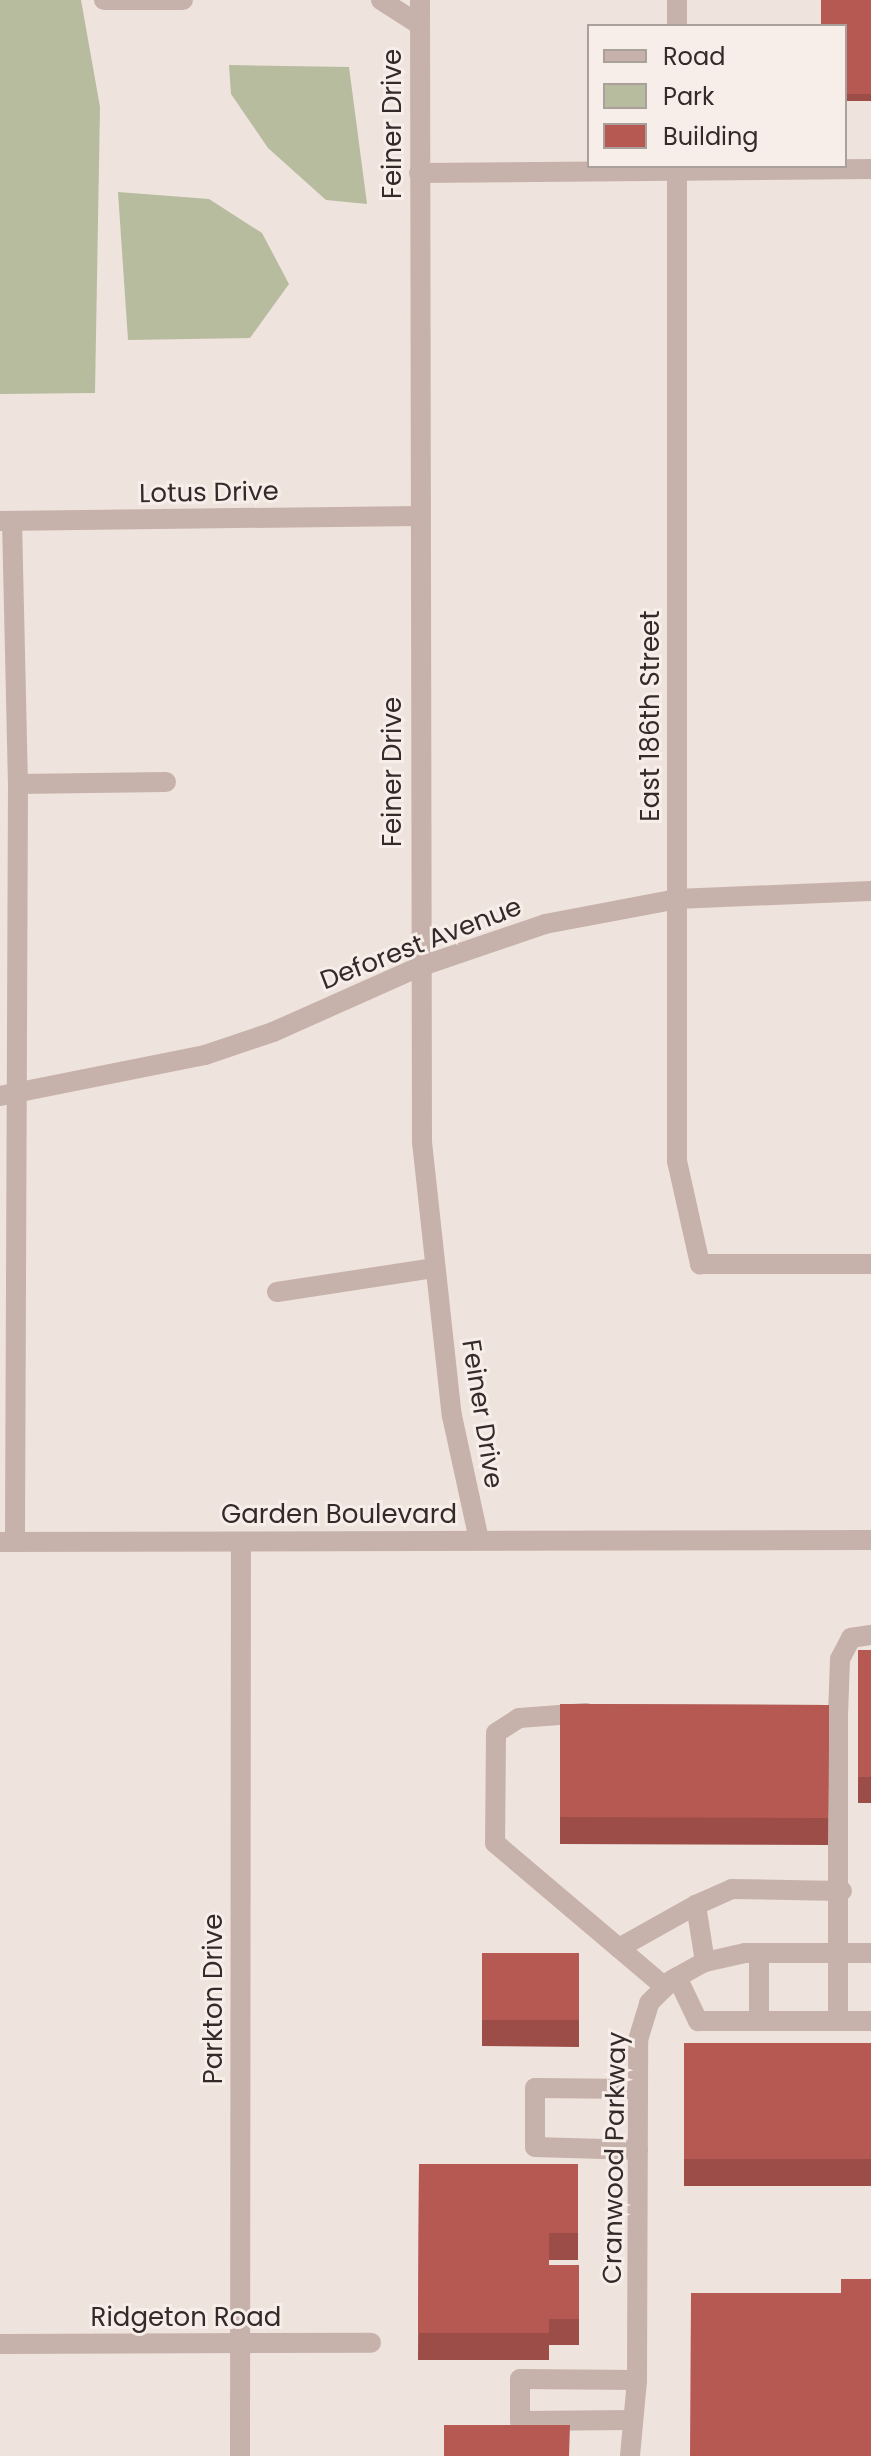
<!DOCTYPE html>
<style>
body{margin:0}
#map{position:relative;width:871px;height:2456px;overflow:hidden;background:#efe3dd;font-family:Poppins,sans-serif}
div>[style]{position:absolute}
.green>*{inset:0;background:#b8bc9f}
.minor>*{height:20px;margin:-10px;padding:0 10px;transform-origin:10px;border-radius:10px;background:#c6b2aa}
.wall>*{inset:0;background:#9d4d47}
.building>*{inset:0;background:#b75953}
span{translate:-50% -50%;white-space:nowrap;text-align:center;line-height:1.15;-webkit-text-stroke:6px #f7eee9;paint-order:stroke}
.street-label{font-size:26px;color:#342a29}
.legend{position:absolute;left:587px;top:24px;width:260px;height:144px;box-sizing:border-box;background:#f7eee9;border:2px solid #a9a09c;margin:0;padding:10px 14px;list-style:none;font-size:24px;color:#342a29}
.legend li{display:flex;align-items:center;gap:16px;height:40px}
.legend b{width:40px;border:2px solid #a9a09c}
</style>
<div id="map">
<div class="green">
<i style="clip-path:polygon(0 0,81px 0,100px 107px,95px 393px,0 394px)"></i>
<i style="clip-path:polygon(229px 65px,349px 67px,367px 204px,326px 200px,268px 148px,231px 94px)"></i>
<i style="clip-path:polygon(118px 192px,209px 199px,262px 233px,289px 284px,250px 338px,128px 340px)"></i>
</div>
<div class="minor">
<i style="left:104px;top:0;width:79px"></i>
<i style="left:381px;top:0;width:46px;rotate:32.7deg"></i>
<i style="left:420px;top:0;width:1142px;rotate:89.9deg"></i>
<i style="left:422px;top:1142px;width:276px;rotate:83.8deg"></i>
<i style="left:452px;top:1416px;width:127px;rotate:77.7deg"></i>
<i style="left:677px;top:0;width:26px;rotate:90deg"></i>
<i style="left:677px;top:166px;width:995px;rotate:90deg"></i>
<i style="left:677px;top:1161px;width:106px;rotate:77.4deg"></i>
<i style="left:700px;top:1264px;width:171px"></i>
<i style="left:419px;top:173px;width:452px;rotate:-0.5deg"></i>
<i style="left:0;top:521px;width:419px;rotate:-0.7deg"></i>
<i style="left:12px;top:521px;width:263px;rotate:88.7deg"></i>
<i style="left:18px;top:784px;width:758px;rotate:90.23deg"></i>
<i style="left:18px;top:784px;width:148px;rotate:-0.8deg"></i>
<i style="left:0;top:1096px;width:209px;rotate:-11.3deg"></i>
<i style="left:205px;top:1055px;width:72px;rotate:-18.7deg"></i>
<i style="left:273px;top:1032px;width:160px;rotate:-24deg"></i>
<i style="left:419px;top:967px;width:133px;rotate:-18.8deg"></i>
<i style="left:545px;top:924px;width:134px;rotate:-10.7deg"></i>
<i style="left:677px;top:899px;width:194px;rotate:-2.4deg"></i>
<i style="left:277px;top:1292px;width:158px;rotate:-8.7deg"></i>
<i style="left:0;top:1542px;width:871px;rotate:-0.13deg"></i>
<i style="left:586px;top:1713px;width:67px;rotate:175.7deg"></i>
<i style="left:519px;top:1718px;width:27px;rotate:147deg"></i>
<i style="left:496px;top:1733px;width:110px;rotate:90.5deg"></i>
<i style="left:495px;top:1843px;width:223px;rotate:40.3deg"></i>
<i style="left:802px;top:1715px;width:36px;rotate:2deg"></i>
<i style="left:838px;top:1716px;width:57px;rotate:-88deg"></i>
<i style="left:840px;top:1659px;width:24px;rotate:-62deg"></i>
<i style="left:851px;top:1638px;width:20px;rotate:-9deg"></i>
<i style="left:838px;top:1716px;width:305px;rotate:90deg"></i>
<i style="left:619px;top:1948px;width:88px;rotate:-29.2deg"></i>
<i style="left:759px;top:1953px;width:68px;rotate:90deg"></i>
<i style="left:705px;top:1962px;width:58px;rotate:-99deg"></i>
<i style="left:696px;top:1905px;width:39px;rotate:-24deg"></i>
<i style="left:732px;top:1889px;width:110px;rotate:1deg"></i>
<i style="left:677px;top:1977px;width:49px;rotate:64.5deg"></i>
<i style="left:698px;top:2021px;width:173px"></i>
<i style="left:638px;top:2150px;width:103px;rotate:-178.3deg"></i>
<i style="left:535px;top:2147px;width:59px;rotate:-90deg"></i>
<i style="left:535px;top:2088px;width:103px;rotate:0.6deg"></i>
<i style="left:0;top:2344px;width:371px;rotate:-0.2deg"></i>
<i style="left:631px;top:2420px;width:111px;rotate:179.5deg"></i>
<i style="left:520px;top:2421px;width:42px;rotate:-90deg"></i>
<i style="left:520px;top:2379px;width:117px;rotate:0.5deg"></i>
<i style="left:240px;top:2456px;width:914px;rotate:-89.94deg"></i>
<i style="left:630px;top:2456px;width:76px;rotate:-84.7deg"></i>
<i style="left:637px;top:2380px;width:340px;rotate:-89.8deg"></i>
<i style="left:638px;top:2040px;width:39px;rotate:-73deg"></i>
<i style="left:649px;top:2003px;width:33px;rotate:-45deg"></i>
<i style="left:672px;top:1980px;width:38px;rotate:-29deg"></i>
<i style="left:705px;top:1962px;width:41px;rotate:-12.7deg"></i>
<i style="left:745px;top:1953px;width:126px"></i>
</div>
<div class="wall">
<i style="clip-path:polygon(871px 0,871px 101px,845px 101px,845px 26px)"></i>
<i style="clip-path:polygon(858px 1650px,871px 1650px,871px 1803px,858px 1803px)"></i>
<i style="clip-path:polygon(560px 1704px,829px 1705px,828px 1845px,560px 1844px)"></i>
<i style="clip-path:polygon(482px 1953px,579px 1953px,579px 2047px,482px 2046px)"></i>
<i style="clip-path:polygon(684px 2043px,871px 2043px,871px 2186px,684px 2186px)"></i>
<i style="clip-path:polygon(419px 2164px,578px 2164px,578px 2260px,549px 2260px,549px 2265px,579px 2265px,579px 2345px,549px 2345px,549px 2360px,418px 2360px)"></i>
</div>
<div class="building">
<i style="clip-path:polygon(821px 0,871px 0,871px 94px,845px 94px,845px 26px,821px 26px)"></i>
<i style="clip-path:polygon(858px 1650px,871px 1650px,871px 1777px,858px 1777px)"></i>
<i style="clip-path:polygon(560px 1704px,829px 1705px,828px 1818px,560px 1817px)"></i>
<i style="clip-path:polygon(482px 1953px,579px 1953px,579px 2020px,482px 2020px)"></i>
<i style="clip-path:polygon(684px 2043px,871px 2043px,871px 2159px,684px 2159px)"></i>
<i style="clip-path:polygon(419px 2164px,578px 2164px,578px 2233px,549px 2233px,549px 2265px,579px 2265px,579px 2319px,549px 2319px,549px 2333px,418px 2333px)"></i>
<i style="clip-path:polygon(841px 2279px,871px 2279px,871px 2456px,690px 2456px,691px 2293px,841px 2293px)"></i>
<i style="clip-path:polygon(444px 2425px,570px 2425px,569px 2456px,444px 2456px)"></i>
</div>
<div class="street-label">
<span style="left:393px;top:124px;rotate:-90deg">Feiner Drive</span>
<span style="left:209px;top:493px;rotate:-1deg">Lotus Drive</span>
<span style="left:651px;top:716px;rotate:-90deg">East 186th Street</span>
<span style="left:393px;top:772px;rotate:-90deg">Feiner Drive</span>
<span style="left:421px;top:944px;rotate:-21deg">Deforest Avenue</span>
<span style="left:482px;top:1414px;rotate:81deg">Feiner Drive</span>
<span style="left:339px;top:1515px">Garden Boulevard</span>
<span style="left:214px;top:1999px;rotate:-90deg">Parkton Drive</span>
<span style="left:615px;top:2158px;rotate:-89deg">Cranwood Parkway</span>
<span style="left:186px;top:2318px">Ridgeton Road</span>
</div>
<ul class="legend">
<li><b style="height:10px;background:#c6b2aa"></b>Road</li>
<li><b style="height:22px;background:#b8bc9f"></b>Park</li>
<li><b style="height:22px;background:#b75953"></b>Building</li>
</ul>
</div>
